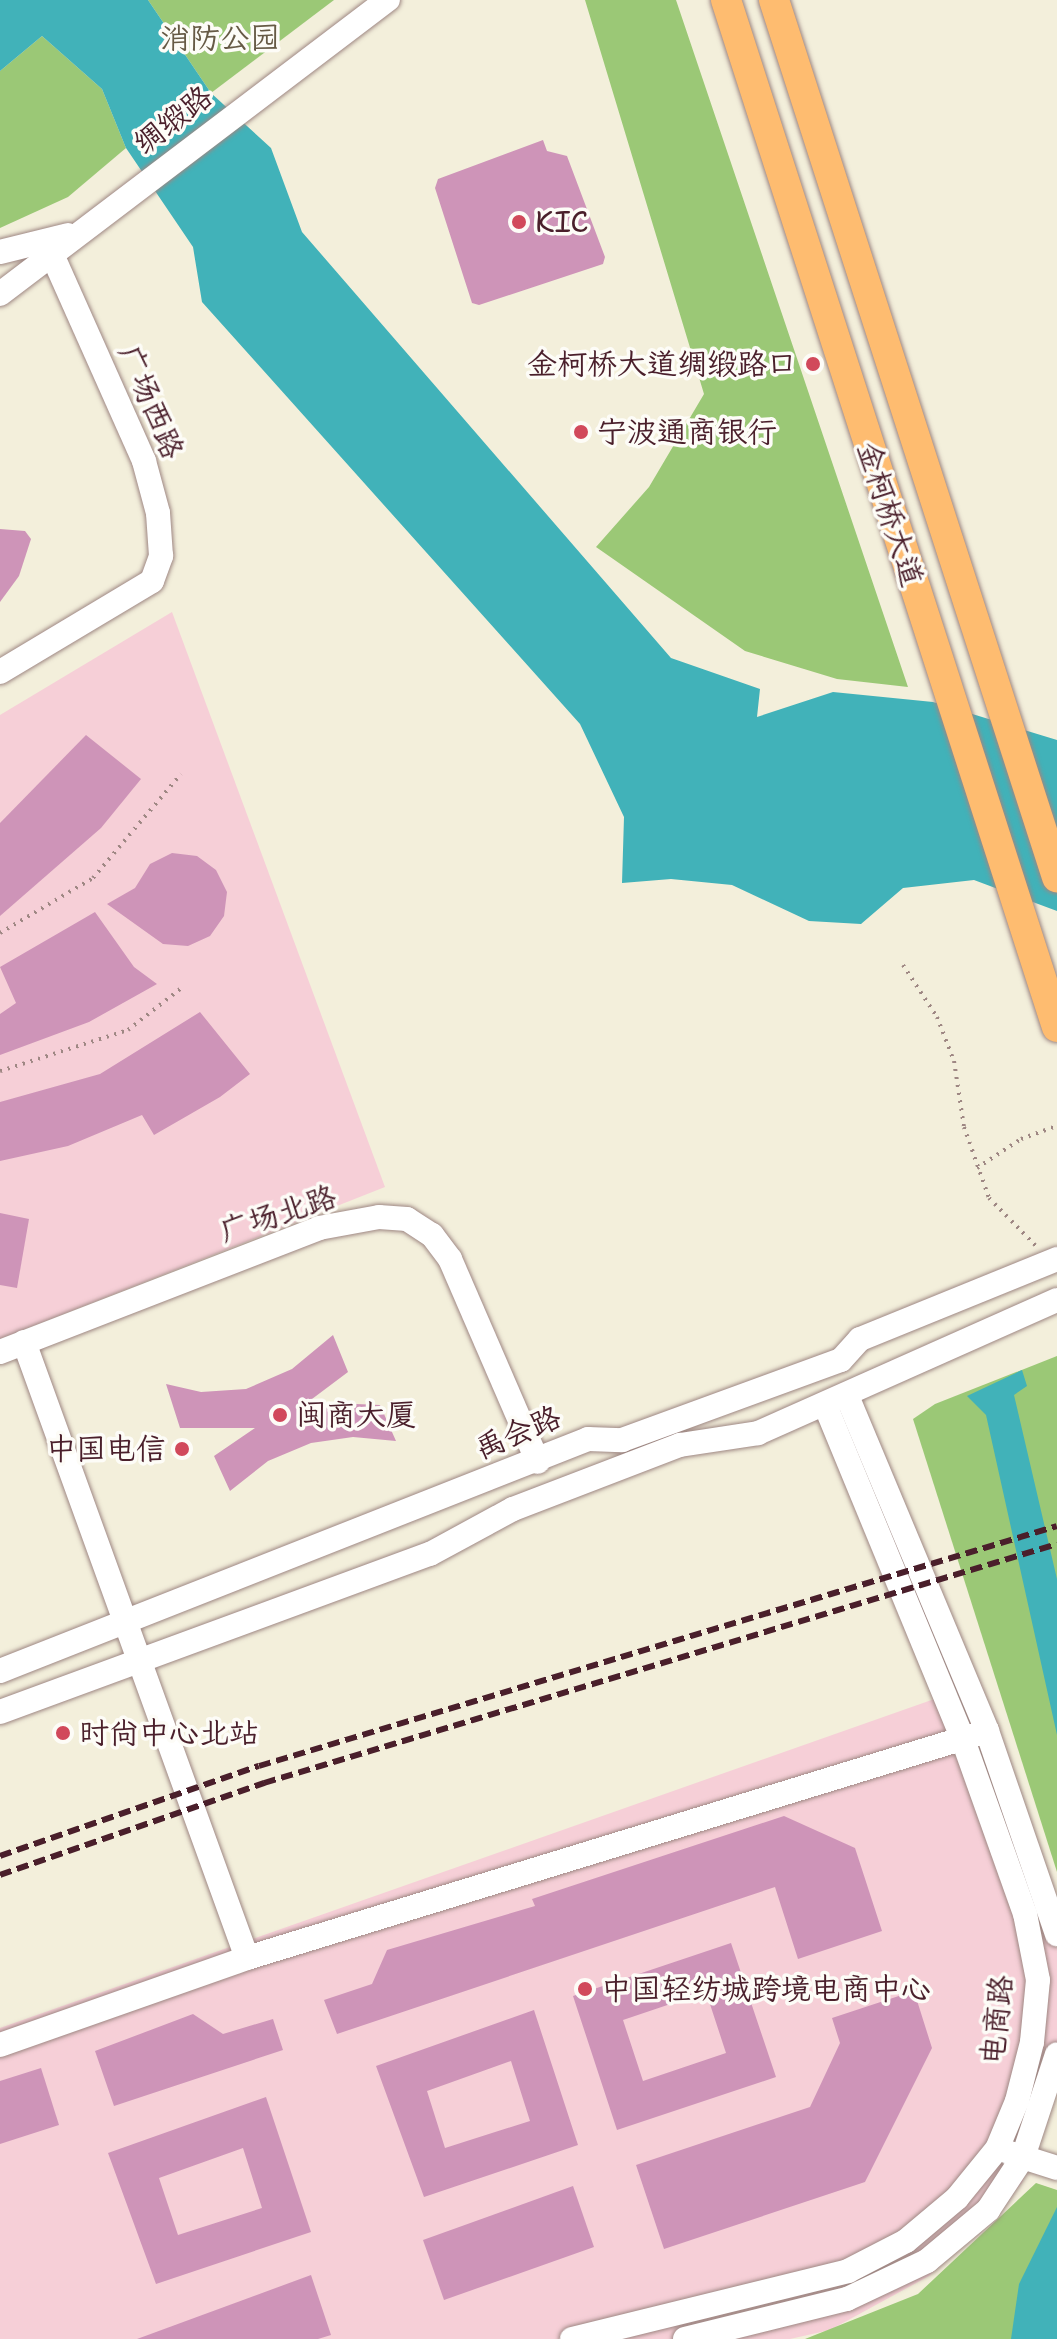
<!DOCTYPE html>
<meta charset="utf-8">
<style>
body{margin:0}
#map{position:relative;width:1057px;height:2339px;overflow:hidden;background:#f3efdb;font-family:"Shantell Sans","LXGW WenKai TC",sans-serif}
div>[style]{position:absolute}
.built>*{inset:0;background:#f6cfd7}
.green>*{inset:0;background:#9bc876}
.water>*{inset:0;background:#41b2b9}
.building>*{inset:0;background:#ce94b8}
.path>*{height:4px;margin-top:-2px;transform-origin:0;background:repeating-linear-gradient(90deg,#9e8783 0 2px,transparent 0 8px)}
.roads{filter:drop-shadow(0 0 2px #9e8783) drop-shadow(0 0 2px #9e8783)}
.minor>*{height:24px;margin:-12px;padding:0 12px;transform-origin:12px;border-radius:12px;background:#fff}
.major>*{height:30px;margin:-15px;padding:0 15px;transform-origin:15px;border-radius:15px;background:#febc70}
.rail>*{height:6px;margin-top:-3px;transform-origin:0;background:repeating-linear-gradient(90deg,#4a1f2b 0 12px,transparent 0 18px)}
.dots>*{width:22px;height:22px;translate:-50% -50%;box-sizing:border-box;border:4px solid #fdfcf7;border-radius:50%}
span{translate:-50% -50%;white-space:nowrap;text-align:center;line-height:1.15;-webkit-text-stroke:7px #fdfcf7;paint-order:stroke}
.park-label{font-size:30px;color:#665a45}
.street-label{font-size:30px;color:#4a1f2b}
.poi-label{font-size:30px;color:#4a1f2b}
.left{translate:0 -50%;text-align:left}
.right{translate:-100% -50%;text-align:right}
</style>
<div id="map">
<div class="built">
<i style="clip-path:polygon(172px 612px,385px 1187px,0 1339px,0 715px)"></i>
<i style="clip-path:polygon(977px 1684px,1057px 1949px,1057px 2050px,1052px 2095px,1022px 2183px,929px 2276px,830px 2330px,790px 2339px,0 2339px,0 2028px)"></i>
</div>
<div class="green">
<i style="clip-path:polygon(148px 0,334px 0,211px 93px)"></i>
<i style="clip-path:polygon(585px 0,676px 0,908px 687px,837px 679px,745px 651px,596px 547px,649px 487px,704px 394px)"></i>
<i style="clip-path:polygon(42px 36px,102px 89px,126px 148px,68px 197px,0 228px,0 71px)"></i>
<i style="clip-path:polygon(1057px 1356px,1057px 1872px,913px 1419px,935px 1404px)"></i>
<i style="clip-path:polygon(1036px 2183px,1057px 2190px,1057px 2339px,805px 2339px,918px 2294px)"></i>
</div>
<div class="water">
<i style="clip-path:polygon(0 0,148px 0,211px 93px,271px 148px,302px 232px,671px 658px,760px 689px,757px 717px,833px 692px,933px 702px,1057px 740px,1057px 911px,974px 880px,903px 888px,861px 924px,809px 921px,732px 885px,671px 879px,622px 883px,624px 817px,580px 724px,202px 302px,193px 247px,126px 148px,102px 89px,42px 36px,0 71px)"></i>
<i style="clip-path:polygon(1022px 1370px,1027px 1386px,1014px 1395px,1057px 1579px,1057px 1735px,986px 1415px,967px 1396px)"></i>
<i style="clip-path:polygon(1057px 2207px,1057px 2339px,1011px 2339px,1019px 2284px)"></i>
</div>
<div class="building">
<i style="clip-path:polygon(543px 140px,547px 151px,567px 156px,605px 257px,603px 264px,479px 305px,472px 303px,435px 188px,438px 179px)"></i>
<i style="clip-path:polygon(0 529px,25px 531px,31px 539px,19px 576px,0 602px)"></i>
<i style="clip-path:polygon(86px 735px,141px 779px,101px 828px,0 916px,0 823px)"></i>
<i style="clip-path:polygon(172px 853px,197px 856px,216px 870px,227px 892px,224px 916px,210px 936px,188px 946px,163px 944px,107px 904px,135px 888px,150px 864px)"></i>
<i style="clip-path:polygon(95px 912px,134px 967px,157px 984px,89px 1022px,0 1055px,0 1014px,16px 1003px,0 967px)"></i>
<i style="clip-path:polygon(200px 1012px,250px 1074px,220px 1097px,154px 1135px,142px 1115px,68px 1146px,0 1161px,0 1102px,100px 1074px)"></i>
<i style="clip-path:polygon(0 1213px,29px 1219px,17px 1288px,0 1285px)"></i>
<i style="clip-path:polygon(333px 1335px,348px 1372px,308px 1402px,380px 1405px,396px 1441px,353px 1437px,311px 1443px,268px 1461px,230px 1491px,214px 1456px,255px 1428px,180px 1428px,166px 1384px,201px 1392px,246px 1389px,292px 1369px)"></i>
<i style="clip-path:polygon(784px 1816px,855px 1848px,882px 1931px,798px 1959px,775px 1887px,337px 2034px,324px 2000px,372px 1984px,387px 1950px,535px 1906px,532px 1899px)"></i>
<i style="clip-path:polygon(evenodd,731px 1943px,776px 2077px,617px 2130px,573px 1996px,731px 1943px,706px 1992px,726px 2053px,643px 2081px,623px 2020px,706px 1992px)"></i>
<i style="clip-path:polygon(914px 1991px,932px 2048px,865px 2182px,664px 2249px,636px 2165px,810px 2107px,840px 2043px,832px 2018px)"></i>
<i style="clip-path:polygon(evenodd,534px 2010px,578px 2145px,424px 2197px,376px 2066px,534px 2010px,511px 2061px,530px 2121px,445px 2148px,427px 2091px,511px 2061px)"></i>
<i style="clip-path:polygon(193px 2014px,223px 2034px,273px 2019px,283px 2050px,114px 2106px,95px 2051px)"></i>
<i style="clip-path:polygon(41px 2068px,59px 2125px,0 2144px,0 2081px)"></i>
<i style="clip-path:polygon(evenodd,266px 2097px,311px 2232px,156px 2284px,108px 2153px,266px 2097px,243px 2148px,262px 2208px,178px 2235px,159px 2178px,243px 2148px)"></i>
<i style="clip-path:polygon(573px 2186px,594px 2247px,444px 2300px,423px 2240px)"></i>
<i style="clip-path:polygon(311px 2275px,331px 2335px,318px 2339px,137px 2339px)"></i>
</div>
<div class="path">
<i style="left:0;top:933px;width:108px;rotate:-30.6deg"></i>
<i style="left:93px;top:878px;width:136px;rotate:-49.8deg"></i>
<i style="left:903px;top:965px;width:62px;rotate:56.8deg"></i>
<i style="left:937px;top:1017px;width:47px;rotate:68.9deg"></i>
<i style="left:954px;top:1061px;width:67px;rotate:81.4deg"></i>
<i style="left:964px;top:1127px;width:75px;rotate:70.6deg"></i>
<i style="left:989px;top:1198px;width:67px;rotate:45.6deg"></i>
<i style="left:0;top:1071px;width:134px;rotate:-17.8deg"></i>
<i style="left:128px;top:1030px;width:71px;rotate:-38.2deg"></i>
<i style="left:977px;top:1168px;width:53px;rotate:-33.4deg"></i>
<i style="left:1021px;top:1139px;width:38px;rotate:-20deg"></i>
</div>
<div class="roads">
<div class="minor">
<i style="left:0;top:252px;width:70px;rotate:-14deg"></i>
<i style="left:0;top:294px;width:487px;rotate:-37.2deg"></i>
<i style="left:0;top:672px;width:177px;rotate:-30.9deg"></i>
<i style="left:152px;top:581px;width:27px;rotate:-70deg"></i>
<i style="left:161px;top:556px;width:43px;rotate:-94deg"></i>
<i style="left:158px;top:513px;width:54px;rotate:-105.1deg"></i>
<i style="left:144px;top:461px;width:227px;rotate:-114deg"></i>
<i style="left:24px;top:1342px;width:655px;rotate:70.1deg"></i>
<i style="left:0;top:1352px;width:342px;rotate:-21.2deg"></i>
<i style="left:319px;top:1228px;width:61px;rotate:-10.4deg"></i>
<i style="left:379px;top:1217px;width:28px;rotate:4deg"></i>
<i style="left:407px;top:1219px;width:30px;rotate:33deg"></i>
<i style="left:432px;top:1235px;width:30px;rotate:53deg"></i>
<i style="left:450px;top:1259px;width:221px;rotate:66.6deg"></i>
<i style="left:847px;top:1396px;width:363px;rotate:67.3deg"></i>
<i style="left:987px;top:1731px;width:215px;rotate:71deg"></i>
<i style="left:0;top:1671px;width:632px;rotate:-21.53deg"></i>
<i style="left:588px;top:1439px;width:34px;rotate:2deg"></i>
<i style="left:622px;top:1440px;width:233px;rotate:-20.1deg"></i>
<i style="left:841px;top:1360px;width:28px;rotate:-48deg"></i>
<i style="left:860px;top:1339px;width:213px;rotate:-22.1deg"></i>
<i style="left:0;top:1712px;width:458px;rotate:-20.2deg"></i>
<i style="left:430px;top:1554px;width:94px;rotate:-28.5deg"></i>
<i style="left:513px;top:1509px;width:179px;rotate:-21deg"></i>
<i style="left:680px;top:1445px;width:79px;rotate:-8.7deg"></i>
<i style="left:758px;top:1433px;width:327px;rotate:-24deg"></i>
<i style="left:0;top:2045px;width:262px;rotate:-19.4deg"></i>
<i style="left:247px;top:1958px;width:774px;rotate:-17.05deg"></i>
<i style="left:1010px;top:2153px;width:49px;rotate:17.7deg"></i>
<i style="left:572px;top:2339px;width:284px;rotate:-13.8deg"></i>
<i style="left:848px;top:2271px;width:65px;rotate:-27.3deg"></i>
<i style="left:906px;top:2241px;width:67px;rotate:-40.1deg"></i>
<i style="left:957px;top:2198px;width:63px;rotate:-50.8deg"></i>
<i style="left:997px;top:2149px;width:52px;rotate:-67.4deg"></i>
<i style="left:1017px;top:2101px;width:61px;rotate:-75.7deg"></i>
<i style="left:1032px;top:2042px;width:62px;rotate:-84.5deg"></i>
<i style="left:1038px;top:1980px;width:67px;rotate:-101.1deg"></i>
<i style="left:1025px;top:1914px;width:188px;rotate:-109.6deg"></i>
<i style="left:962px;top:1737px;width:359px;rotate:-112.4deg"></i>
<i style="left:685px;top:2339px;width:167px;rotate:-13.9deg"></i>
<i style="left:847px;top:2299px;width:89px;rotate:-25.4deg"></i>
<i style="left:927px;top:2261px;width:80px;rotate:-39.9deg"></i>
<i style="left:988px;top:2210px;width:64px;rotate:-56.6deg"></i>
<i style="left:1023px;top:2157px;width:108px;rotate:-71.7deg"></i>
</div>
<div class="major">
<i style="left:726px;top:0;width:1079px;rotate:72.14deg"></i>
<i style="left:774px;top:0;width:922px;rotate:72.12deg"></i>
</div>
</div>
<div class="rail">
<i style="left:0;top:1856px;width:274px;rotate:-19.2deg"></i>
<i style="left:259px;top:1766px;width:833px;rotate:-16.74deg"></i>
<i style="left:0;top:1875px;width:280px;rotate:-19.2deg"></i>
<i style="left:264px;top:1783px;width:828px;rotate:-16.77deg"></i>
</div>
<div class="dots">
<i style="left:519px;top:222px;background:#d1495b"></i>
<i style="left:813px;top:364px;background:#d1495b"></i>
<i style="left:581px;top:432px;background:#d1495b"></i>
<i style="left:280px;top:1415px;background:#d1495b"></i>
<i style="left:182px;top:1449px;background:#d1495b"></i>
<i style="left:63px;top:1733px;background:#d1495b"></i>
<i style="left:585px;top:1989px;background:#d1495b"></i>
</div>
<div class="park-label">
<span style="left:220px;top:38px">消防公园</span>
</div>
<div class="street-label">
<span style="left:173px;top:120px;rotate:-38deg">绸缎路</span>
<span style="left:151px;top:402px;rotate:67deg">广场西路</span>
<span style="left:890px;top:514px;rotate:72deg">金柯桥大道</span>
<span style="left:278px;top:1214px;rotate:-18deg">广场北路</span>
<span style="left:518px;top:1433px;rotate:-23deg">禹会路</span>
<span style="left:997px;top:2020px;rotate:-84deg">电商路</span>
</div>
<div class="poi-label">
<span class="left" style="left:535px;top:222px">KIC</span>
<span class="right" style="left:797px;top:364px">金柯桥大道绸缎路口</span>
<span class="left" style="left:597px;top:432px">宁波通商银行</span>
<span class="left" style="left:296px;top:1415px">闽商大厦</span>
<span class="right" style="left:166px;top:1449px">中国电信</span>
<span class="left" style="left:79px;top:1733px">时尚中心北站</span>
<span class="left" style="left:601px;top:1989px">中国轻纺城跨境电商中心</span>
</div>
</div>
